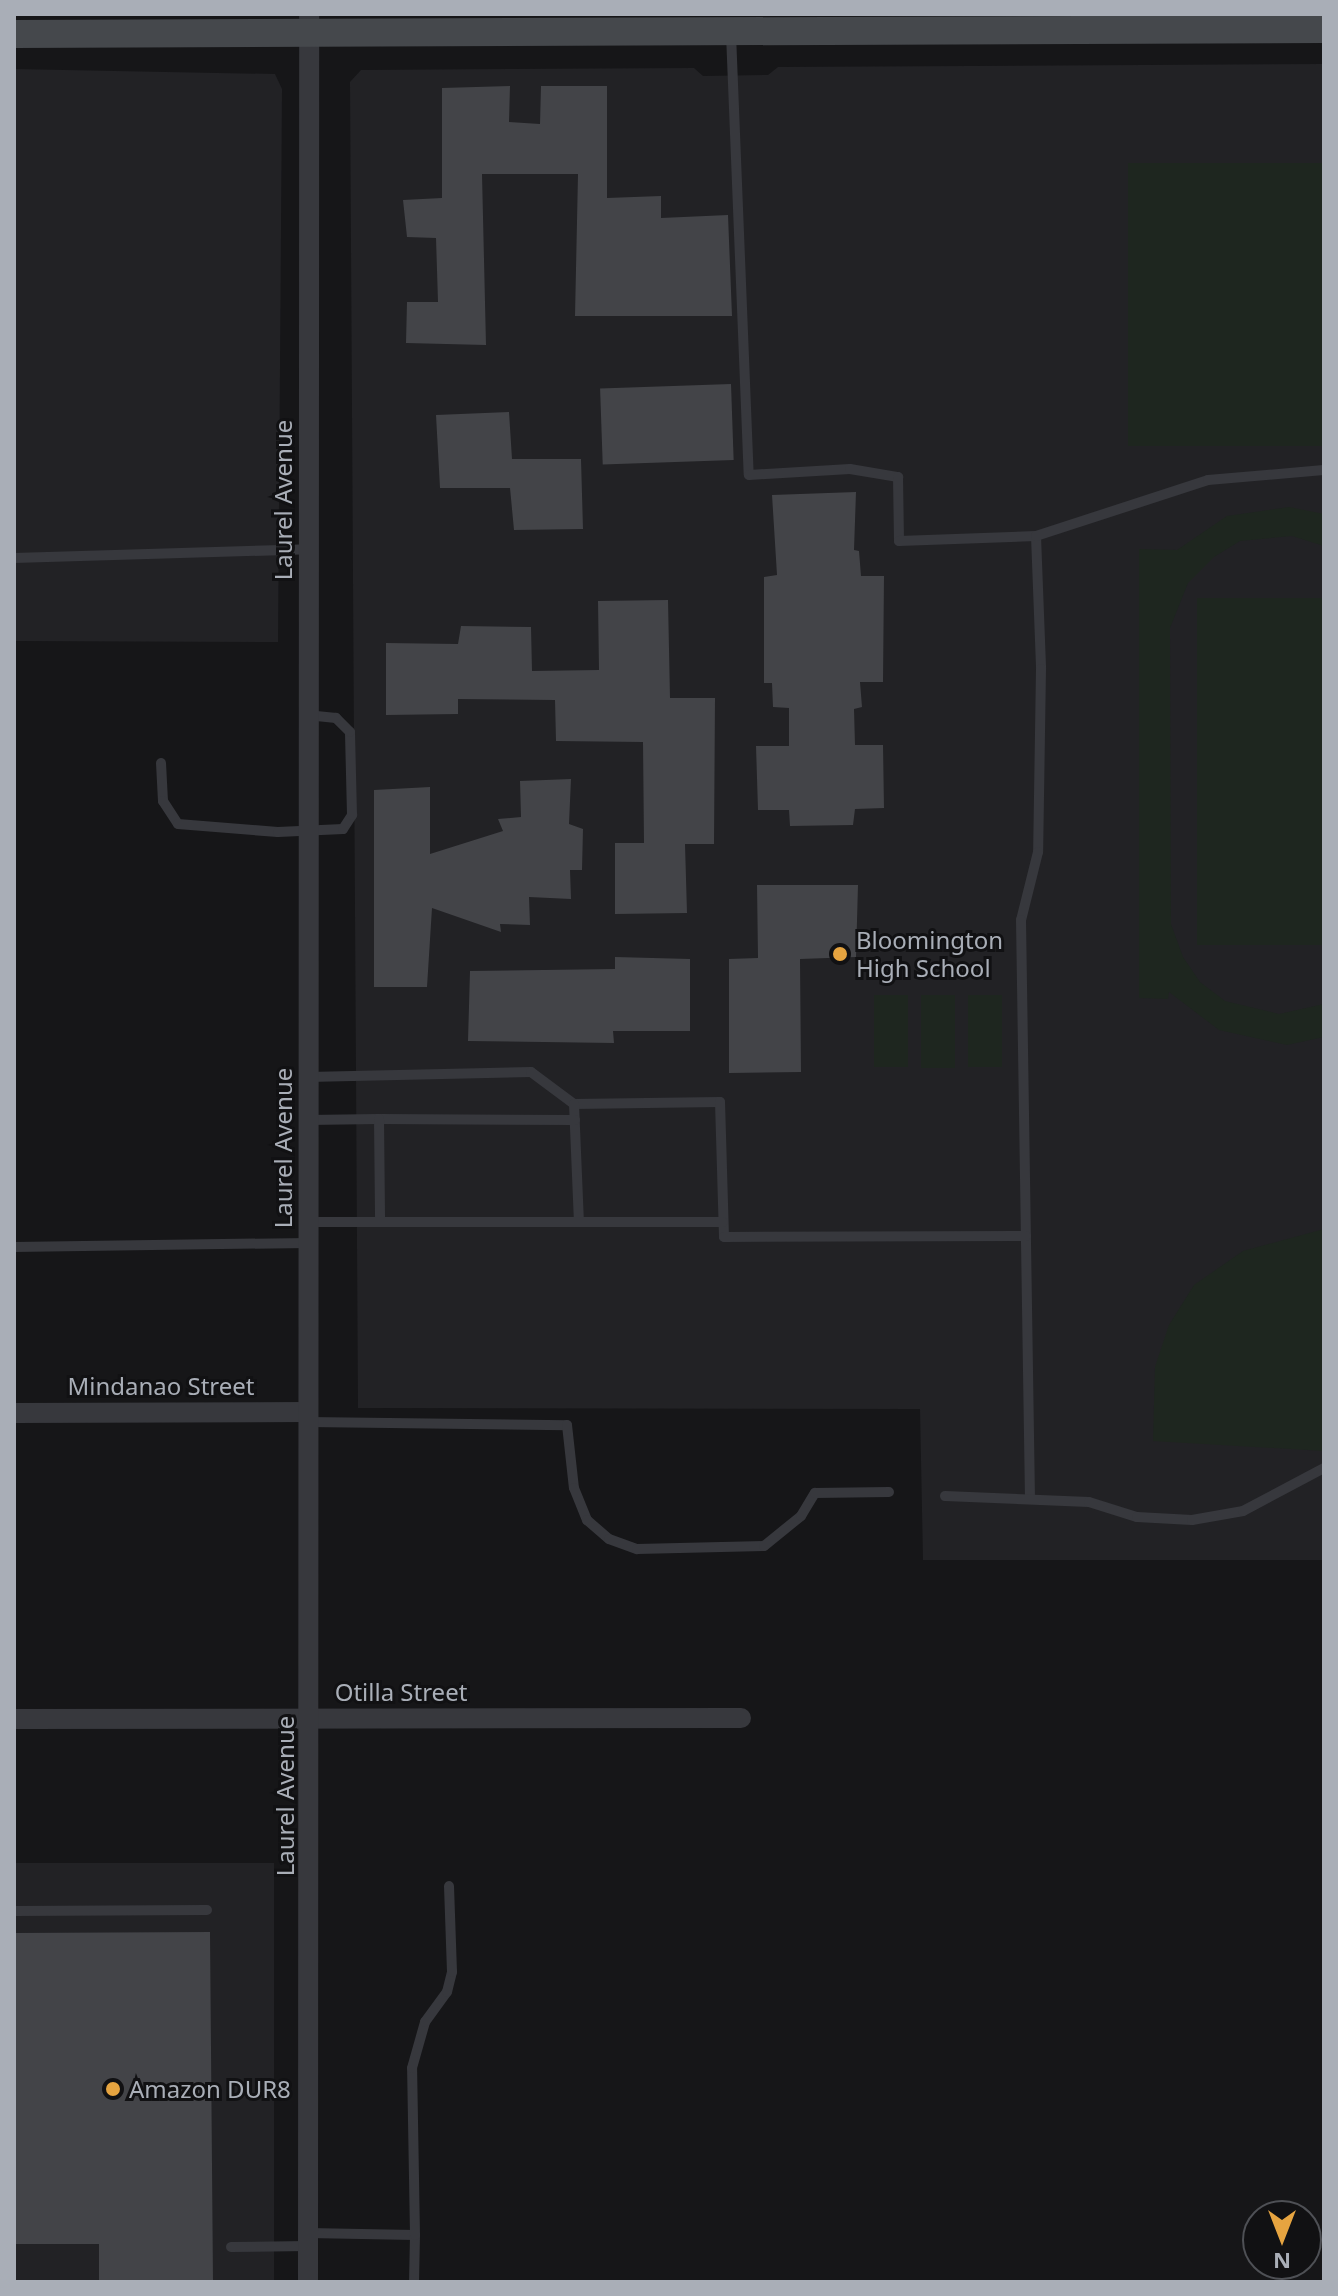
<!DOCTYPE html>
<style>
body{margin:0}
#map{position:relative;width:1338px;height:2296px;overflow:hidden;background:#161618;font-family:"Noto Sans",sans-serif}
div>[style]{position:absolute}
.built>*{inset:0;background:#222225;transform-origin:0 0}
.green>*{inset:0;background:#1e261f;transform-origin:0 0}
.building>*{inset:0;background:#434448;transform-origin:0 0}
.lane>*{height:10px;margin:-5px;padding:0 5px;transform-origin:5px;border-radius:5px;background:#37383d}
.street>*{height:20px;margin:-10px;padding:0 10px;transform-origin:10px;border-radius:10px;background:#37383d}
.secondary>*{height:28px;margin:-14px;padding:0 14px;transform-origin:14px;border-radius:14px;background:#45484c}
.dots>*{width:22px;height:22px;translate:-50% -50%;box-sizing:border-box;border:4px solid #111113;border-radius:50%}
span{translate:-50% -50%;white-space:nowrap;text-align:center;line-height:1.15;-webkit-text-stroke:6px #111113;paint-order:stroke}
.street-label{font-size:24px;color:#a9aeb7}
.poi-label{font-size:24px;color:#a9aeb7}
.left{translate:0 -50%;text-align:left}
.frame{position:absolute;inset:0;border:16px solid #a9aeb7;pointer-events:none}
.north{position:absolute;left:1242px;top:2200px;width:80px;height:80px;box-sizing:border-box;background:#111113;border:2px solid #4e5055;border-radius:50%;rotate:180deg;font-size:22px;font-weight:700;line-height:32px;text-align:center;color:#a9aeb7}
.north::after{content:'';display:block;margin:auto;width:28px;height:36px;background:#e6a440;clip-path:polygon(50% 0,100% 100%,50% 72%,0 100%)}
</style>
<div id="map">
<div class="built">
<i style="clip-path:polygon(1324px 64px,1324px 1560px,923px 1560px,920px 1409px,358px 1408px,350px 82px,361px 70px,694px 68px,703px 76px,768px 75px,778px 67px)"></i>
<i style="clip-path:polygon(14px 69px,275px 74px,282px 89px,278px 642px,14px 641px)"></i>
<i style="left:274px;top:1863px;width:419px;height:260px;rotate:90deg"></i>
</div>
<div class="green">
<i style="left:1324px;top:163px;width:283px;height:196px;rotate:90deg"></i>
<i style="clip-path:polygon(1289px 507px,1324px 514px,1324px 546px,1292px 536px,1240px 541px,1214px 557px,1188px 583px,1170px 628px,1171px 924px,1183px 957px,1200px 982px,1225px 1001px,1279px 1014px,1324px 1004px,1324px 1037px,1287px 1045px,1219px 1030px,1169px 992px,1168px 999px,1139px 998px,1139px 549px,1177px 550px,1227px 516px)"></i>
<i style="left:1324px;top:598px;width:347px;height:127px;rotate:90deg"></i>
<i style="left:874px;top:995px;width:34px;height:72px"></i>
<i style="left:921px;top:995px;width:34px;height:73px"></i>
<i style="left:968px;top:995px;width:34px;height:72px"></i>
<i style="clip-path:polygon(1324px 1229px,1324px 1451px,1153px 1441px,1155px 1367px,1169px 1325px,1194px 1285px,1243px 1251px)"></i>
</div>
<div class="building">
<i style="clip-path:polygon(510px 86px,509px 122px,540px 124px,541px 86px,607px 86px,607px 198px,661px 196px,661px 218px,728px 215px,732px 316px,575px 316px,578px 174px,482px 174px,486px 345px,406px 343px,407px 302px,438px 302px,436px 238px,407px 237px,403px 200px,442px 198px,442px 88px)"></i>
<i style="left:731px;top:384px;width:76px;height:131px;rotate:88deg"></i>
<i style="clip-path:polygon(509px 412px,512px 459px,581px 459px,583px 529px,514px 530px,510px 488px,440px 488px,436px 415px)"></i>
<i style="clip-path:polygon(856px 492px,854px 550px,859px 551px,861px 576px,884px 576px,883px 682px,860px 682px,862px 707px,854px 709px,855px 745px,883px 745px,884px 808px,855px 809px,853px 825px,790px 826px,789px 810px,758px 810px,756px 746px,789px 746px,789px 708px,773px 707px,772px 683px,764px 683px,764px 577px,777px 575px,772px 495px)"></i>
<i style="clip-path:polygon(668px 600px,670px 698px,715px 698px,714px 844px,685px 844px,687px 913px,615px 914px,615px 843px,644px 843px,643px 742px,556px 741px,555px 700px,458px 699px,458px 714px,386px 715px,386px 643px,458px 644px,461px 626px,531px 627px,532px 671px,599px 670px,598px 601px)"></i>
<i style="clip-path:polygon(571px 779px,569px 824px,583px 829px,582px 870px,570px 870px,571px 899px,529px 897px,530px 925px,500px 924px,501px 932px,432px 908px,427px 987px,374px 987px,374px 790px,430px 787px,430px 854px,503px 831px,498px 819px,521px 817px,520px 781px)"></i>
<i style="clip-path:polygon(757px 885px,858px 885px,856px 957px,800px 959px,801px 1072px,729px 1073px,729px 959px,758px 958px)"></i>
<i style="clip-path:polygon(615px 957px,690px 959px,690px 1031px,613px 1031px,614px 1043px,468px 1041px,470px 971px,615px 969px)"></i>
<i style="clip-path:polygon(210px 1932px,213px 2282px,99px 2282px,99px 2244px,14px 2244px,14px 1933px)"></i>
</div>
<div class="lane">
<i style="left:731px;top:34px;width:441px;rotate:87.7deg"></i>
<i style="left:749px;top:475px;width:101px;rotate:-3.4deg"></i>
<i style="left:850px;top:469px;width:49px;rotate:9.5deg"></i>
<i style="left:898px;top:477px;width:64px;rotate:89.1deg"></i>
<i style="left:899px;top:541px;width:137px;rotate:-2.1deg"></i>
<i style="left:1036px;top:536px;width:133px;rotate:87.8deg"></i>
<i style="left:1041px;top:669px;width:183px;rotate:90.9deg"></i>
<i style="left:1038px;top:852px;width:70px;rotate:104deg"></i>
<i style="left:1021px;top:920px;width:579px;rotate:89.11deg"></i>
<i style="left:1036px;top:536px;width:181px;rotate:-18deg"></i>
<i style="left:1208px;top:480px;width:116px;rotate:-4.9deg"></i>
<i style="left:14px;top:558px;width:295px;rotate:-1.7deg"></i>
<i style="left:161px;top:763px;width:38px;rotate:87deg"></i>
<i style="left:163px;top:801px;width:27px;rotate:57deg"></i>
<i style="left:178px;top:824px;width:100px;rotate:4.6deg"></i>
<i style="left:278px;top:832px;width:65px;rotate:-2.6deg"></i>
<i style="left:343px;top:829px;width:17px;rotate:-57deg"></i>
<i style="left:352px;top:815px;width:83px;rotate:-91.4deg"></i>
<i style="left:350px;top:732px;width:20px;rotate:-135deg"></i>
<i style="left:336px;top:718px;width:27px;rotate:-174deg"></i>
<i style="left:308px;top:1077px;width:223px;rotate:-1.3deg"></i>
<i style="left:531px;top:1072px;width:54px;rotate:36.7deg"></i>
<i style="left:574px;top:1104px;width:146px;rotate:-0.8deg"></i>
<i style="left:720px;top:1102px;width:135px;rotate:88.3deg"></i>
<i style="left:724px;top:1237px;width:302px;rotate:-0.2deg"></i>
<i style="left:574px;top:1104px;width:118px;rotate:87.6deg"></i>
<i style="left:379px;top:1119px;width:196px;rotate:0.3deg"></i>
<i style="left:308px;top:1120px;width:71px;rotate:-0.8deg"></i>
<i style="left:379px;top:1119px;width:103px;rotate:89.4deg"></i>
<i style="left:308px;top:1222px;width:415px"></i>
<i style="left:14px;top:1247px;width:294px;rotate:-0.8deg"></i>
<i style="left:308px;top:1422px;width:259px;rotate:0.7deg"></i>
<i style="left:567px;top:1425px;width:63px;rotate:83.7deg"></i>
<i style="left:574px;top:1488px;width:35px;rotate:68deg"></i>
<i style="left:587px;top:1520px;width:29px;rotate:41deg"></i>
<i style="left:609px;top:1539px;width:30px;rotate:20deg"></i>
<i style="left:637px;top:1549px;width:127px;rotate:-1.4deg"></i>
<i style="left:764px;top:1546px;width:48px;rotate:-39deg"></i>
<i style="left:801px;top:1516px;width:27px;rotate:-59deg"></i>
<i style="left:815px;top:1493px;width:74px;rotate:-0.8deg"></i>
<i style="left:945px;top:1496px;width:144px;rotate:2.4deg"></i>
<i style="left:1089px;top:1502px;width:50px;rotate:17.4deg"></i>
<i style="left:1137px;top:1517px;width:55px;rotate:3.1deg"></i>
<i style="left:1192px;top:1520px;width:52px;rotate:-10deg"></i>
<i style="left:1243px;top:1511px;width:92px;rotate:-28deg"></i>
<i style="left:14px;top:1911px;width:193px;rotate:-0.3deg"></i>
<i style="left:308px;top:2233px;width:107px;rotate:1.1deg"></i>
<i style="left:415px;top:2235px;width:47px;rotate:91.2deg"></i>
<i style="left:415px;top:2235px;width:167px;rotate:-91deg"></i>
<i style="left:412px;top:2068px;width:48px;rotate:-74.2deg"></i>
<i style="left:425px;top:2022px;width:37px;rotate:-54deg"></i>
<i style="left:447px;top:1992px;width:21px;rotate:-76deg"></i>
<i style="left:452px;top:1972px;width:86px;rotate:-92deg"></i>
<i style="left:231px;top:2247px;width:77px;rotate:-0.7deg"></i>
</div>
<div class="street">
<i style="left:14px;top:1413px;width:294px;rotate:-0.2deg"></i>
<i style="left:14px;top:1719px;width:727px;rotate:-0.08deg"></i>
<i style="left:308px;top:2282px;width:2268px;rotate:-89.97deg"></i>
</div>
<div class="secondary">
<i style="left:14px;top:34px;width:1310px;rotate:-0.22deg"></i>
</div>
<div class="dots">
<i style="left:840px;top:954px;background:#e6a440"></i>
<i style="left:113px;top:2089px;background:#e6a440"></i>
</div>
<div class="street-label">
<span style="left:283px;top:500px;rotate:-90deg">Laurel Avenue</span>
<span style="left:283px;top:1148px;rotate:-90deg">Laurel Avenue</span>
<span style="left:161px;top:1386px">Mindanao Street</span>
<span style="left:401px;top:1692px">Otilla Street</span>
<span style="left:285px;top:1796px;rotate:-90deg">Laurel Avenue</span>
</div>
<div class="poi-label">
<span class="left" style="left:856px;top:954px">Bloomington<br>High School</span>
<span class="left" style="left:129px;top:2089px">Amazon DUR8</span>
</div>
<div class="frame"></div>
<div class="north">N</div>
</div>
